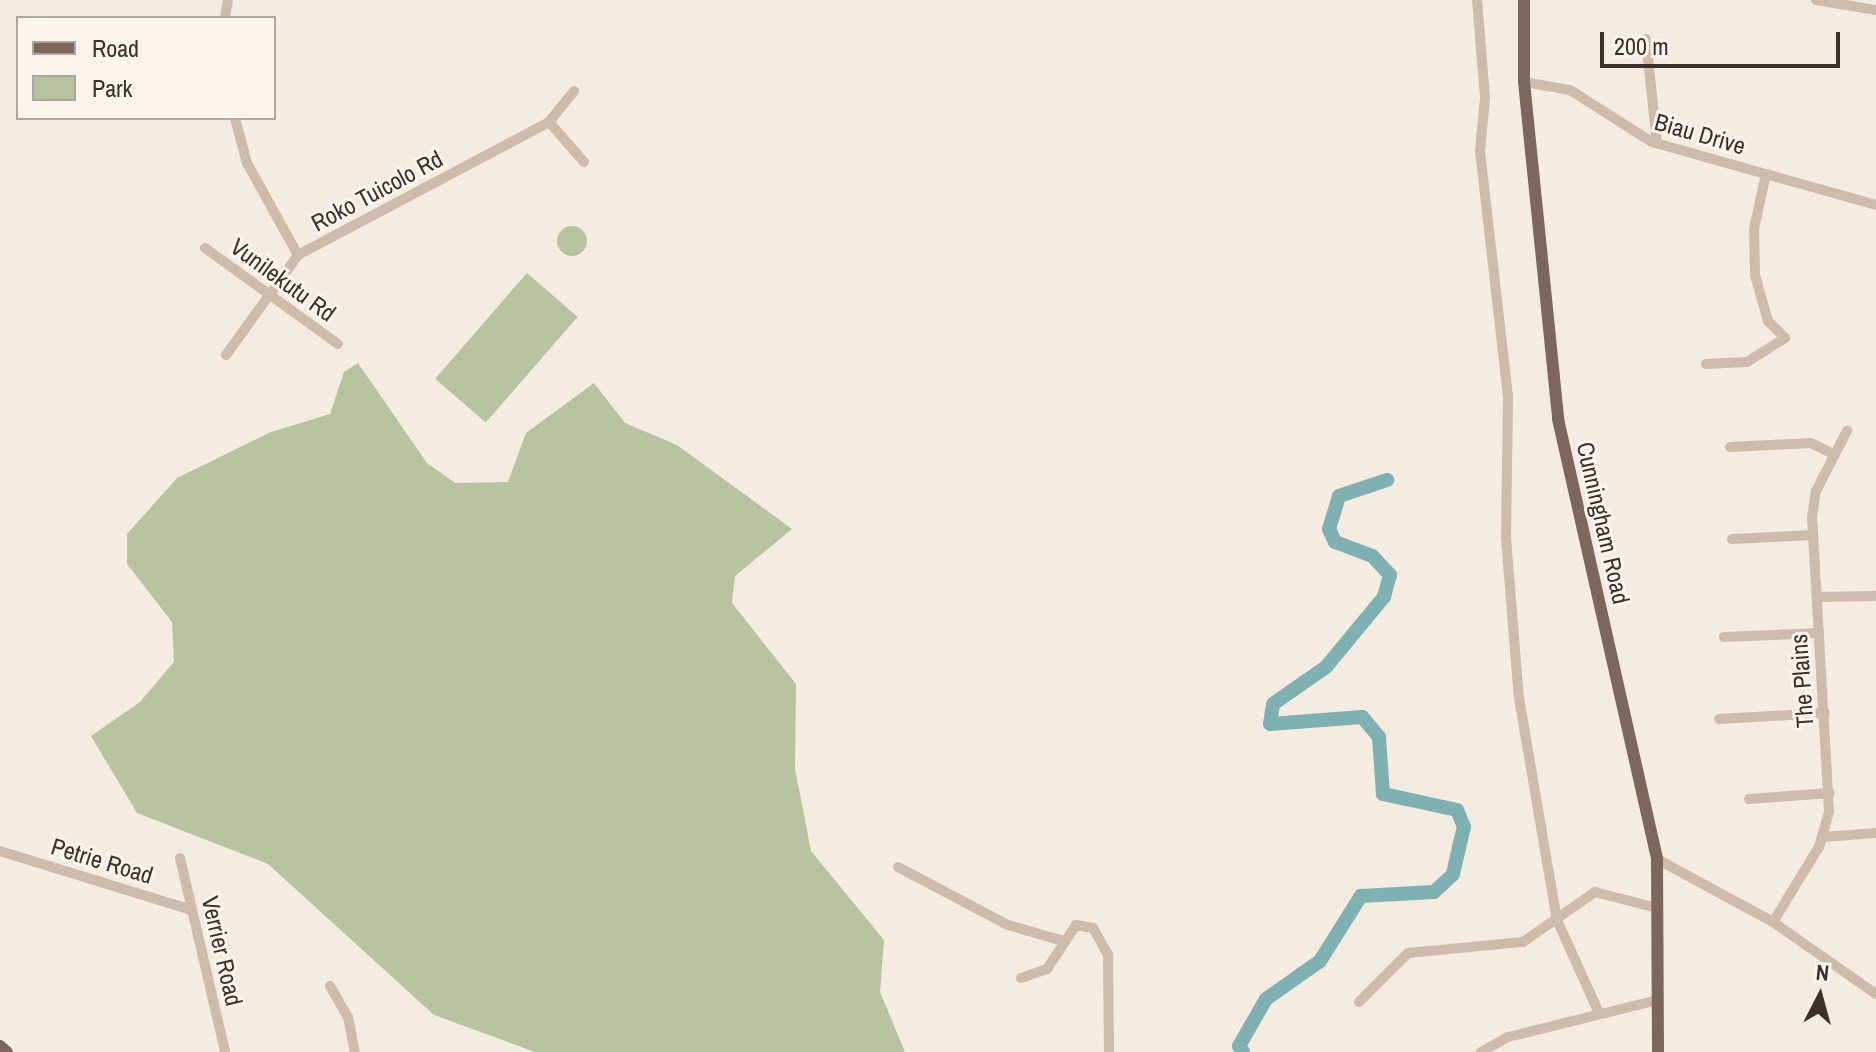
<!DOCTYPE html>
<style>
body{margin:0}
#map{position:relative;width:1876px;height:1052px;overflow:hidden;background:#f4ebe1;font-family:"Archivo Narrow",sans-serif}
div>[style]{position:absolute}
.green>*{inset:0;background:#b8c4a0;transform-origin:0 0}
.round{border-radius:50%}
.river>*{height:14px;margin:-7px;padding:0 7px;transform-origin:7px;border-radius:7px;background:#7fb0b2}
.minor>*{height:10px;margin:-5px;padding:0 5px;transform-origin:5px;border-radius:5px;background:#cdbbac}
.major>*{height:12px;margin:-6px;padding:0 6px;transform-origin:6px;border-radius:6px;background:#7d675c}
span{translate:-50% -50%;white-space:nowrap;text-align:center;line-height:1.15;-webkit-text-stroke:6px #fbf5ee;paint-order:stroke}
.street-label{font-size:24px;color:#3b302b}
.legend{position:absolute;left:16px;top:16px;width:260px;height:104px;box-sizing:border-box;background:#fbf5ee;border:2px solid #aea6a0;margin:0;padding:10px 14px;list-style:none;font-size:24px;color:#3b302b}
.legend li{display:flex;align-items:center;gap:16px;height:40px}
.legend b{width:40px;border:2px solid #aea6a0}
.north{position:absolute;left:1780px;top:956px;width:80px;height:80px;-webkit-text-stroke:6px #fbf5ee;paint-order:stroke;rotate:6deg;font-size:22px;font-weight:700;line-height:32px;text-align:center;color:#3b302b}
.north::after{content:'';display:block;margin:auto;width:28px;height:36px;background:#3b302b;clip-path:polygon(50% 0,100% 100%,50% 72%,0 100%)}
.scale{position:absolute;left:1600px;top:32px;width:240px;height:36px;box-sizing:border-box;border:4px solid #3b302b;border-top:0;padding-left:10px;font-size:24px;line-height:28px;white-space:nowrap;color:#3b302b;-webkit-text-stroke:6px #fbf5ee;paint-order:stroke}
</style>
<div id="map">
<div class="green">
<i class="round" style="left:557px;top:226px;width:30px;height:30px"></i>
<i style="left:527px;top:273px;width:67px;height:140px;rotate:41deg"></i>
<i style="clip-path:polygon(358px 363px,427px 463px,455px 483px,508px 482px,526px 433px,594px 383px,625px 423px,677px 445px,792px 529px,735px 576px,732px 603px,796px 684px,795px 769px,811px 851px,884px 940px,880px 992px,905px 1052px,535px 1052px,434px 1015px,268px 864px,137px 813px,91px 736px,140px 702px,174px 662px,172px 622px,127px 564px,127px 534px,177px 478px,271px 432px,330px 414px,344px 372px)"></i>
</div>
<div class="river">
<i style="left:1243px;top:1052px;width:7px;rotate:-124deg"></i>
<i style="left:1239px;top:1046px;width:54px;rotate:-60.1deg"></i>
<i style="left:1266px;top:999px;width:66px;rotate:-35.1deg"></i>
<i style="left:1320px;top:961px;width:77px;rotate:-57.8deg"></i>
<i style="left:1361px;top:896px;width:73px;rotate:-3.1deg"></i>
<i style="left:1434px;top:892px;width:26px;rotate:-43deg"></i>
<i style="left:1453px;top:874px;width:28px;rotate:-77deg"></i>
<i style="left:1459px;top:847px;width:21px;rotate:-76deg"></i>
<i style="left:1464px;top:827px;width:18px;rotate:-112deg"></i>
<i style="left:1457px;top:810px;width:76px;rotate:-167.8deg"></i>
<i style="left:1383px;top:794px;width:57px;rotate:-94deg"></i>
<i style="left:1379px;top:737px;width:26px;rotate:-130deg"></i>
<i style="left:1362px;top:717px;width:92px;rotate:175.6deg"></i>
<i style="left:1270px;top:724px;width:20px;rotate:-81deg"></i>
<i style="left:1273px;top:704px;width:65px;rotate:-34.9deg"></i>
<i style="left:1326px;top:667px;width:91px;rotate:-50.4deg"></i>
<i style="left:1384px;top:597px;width:23px;rotate:-75deg"></i>
<i style="left:1390px;top:575px;width:26px;rotate:-133deg"></i>
<i style="left:1372px;top:556px;width:40px;rotate:-159deg"></i>
<i style="left:1335px;top:542px;width:14px;rotate:-115deg"></i>
<i style="left:1329px;top:529px;width:34px;rotate:-73deg"></i>
<i style="left:1339px;top:496px;width:51px;rotate:-18.4deg"></i>
</div>
<div class="minor">
<i style="left:1477px;top:0;width:98px;rotate:85.3deg"></i>
<i style="left:1485px;top:98px;width:53px;rotate:95.4deg"></i>
<i style="left:1480px;top:151px;width:246px;rotate:83.5deg"></i>
<i style="left:1508px;top:395px;width:143px;rotate:90.8deg"></i>
<i style="left:1506px;top:538px;width:161px;rotate:85.4deg"></i>
<i style="left:1519px;top:698px;width:225px;rotate:80.3deg"></i>
<i style="left:1557px;top:920px;width:100px;rotate:65.7deg"></i>
<i style="left:1816px;top:0;width:61px;rotate:9.5deg"></i>
<i style="left:225px;top:18px;width:18px;rotate:-81deg"></i>
<i style="left:1646px;top:39px;width:105px;rotate:84deg"></i>
<i style="left:1524px;top:82px;width:47px;rotate:9.9deg"></i>
<i style="left:1570px;top:90px;width:97px;rotate:32.4deg"></i>
<i style="left:1652px;top:142px;width:233px;rotate:15.7deg"></i>
<i style="left:235px;top:118px;width:47px;rotate:75.1deg"></i>
<i style="left:247px;top:163px;width:105px;rotate:61deg"></i>
<i style="left:549px;top:122px;width:53px;rotate:48.8deg"></i>
<i style="left:205px;top:248px;width:164px;rotate:35.8deg"></i>
<i style="left:226px;top:355px;width:123px;rotate:-54.2deg"></i>
<i style="left:298px;top:255px;width:284px;rotate:-27.9deg"></i>
<i style="left:549px;top:122px;width:40px;rotate:-51deg"></i>
<i style="left:1706px;top:364px;width:41px;rotate:-2.8deg"></i>
<i style="left:1747px;top:362px;width:45px;rotate:-32.3deg"></i>
<i style="left:1785px;top:338px;width:24px;rotate:-135deg"></i>
<i style="left:1768px;top:321px;width:48px;rotate:-105.8deg"></i>
<i style="left:1755px;top:275px;width:46px;rotate:-91.2deg"></i>
<i style="left:1754px;top:229px;width:56px;rotate:-77.7deg"></i>
<i style="left:1730px;top:447px;width:81px;rotate:-2.8deg"></i>
<i style="left:1811px;top:443px;width:25px;rotate:26deg"></i>
<i style="left:1732px;top:539px;width:81px;rotate:-2.8deg"></i>
<i style="left:1817px;top:597px;width:59px;rotate:-1deg"></i>
<i style="left:1724px;top:637px;width:95px;rotate:-2.4deg"></i>
<i style="left:1719px;top:719px;width:106px;rotate:-3.2deg"></i>
<i style="left:1749px;top:799px;width:81px;rotate:-4.2deg"></i>
<i style="left:1823px;top:837px;width:53px;rotate:-4.3deg"></i>
<i style="left:0;top:851px;width:201px;rotate:17.1deg"></i>
<i style="left:180px;top:858px;width:199px;rotate:76.9deg"></i>
<i style="left:1657px;top:859px;width:132px;rotate:28.5deg"></i>
<i style="left:1773px;top:922px;width:126px;rotate:35deg"></i>
<i style="left:898px;top:867px;width:124px;rotate:27.8deg"></i>
<i style="left:1008px;top:925px;width:57px;rotate:16.2deg"></i>
<i style="left:1773px;top:922px;width:88px;rotate:-58.5deg"></i>
<i style="left:1819px;top:847px;width:37px;rotate:-74deg"></i>
<i style="left:1829px;top:811px;width:293px;rotate:-93.3deg"></i>
<i style="left:1812px;top:518px;width:27px;rotate:-82deg"></i>
<i style="left:1816px;top:491px;width:68px;rotate:-62.7deg"></i>
<i style="left:1021px;top:978px;width:28px;rotate:-19deg"></i>
<i style="left:1047px;top:969px;width:53px;rotate:-56.6deg"></i>
<i style="left:1076px;top:925px;width:17px;rotate:10deg"></i>
<i style="left:1093px;top:928px;width:31px;rotate:61deg"></i>
<i style="left:1108px;top:955px;width:97px;rotate:89.4deg"></i>
<i style="left:330px;top:986px;width:36px;rotate:60deg"></i>
<i style="left:348px;top:1017px;width:36px;rotate:79deg"></i>
<i style="left:1359px;top:1002px;width:69px;rotate:-45deg"></i>
<i style="left:1408px;top:953px;width:116px;rotate:-5.5deg"></i>
<i style="left:1523px;top:942px;width:88px;rotate:-34.8deg"></i>
<i style="left:1595px;top:892px;width:64px;rotate:14.5deg"></i>
<i style="left:1481px;top:1052px;width:31px;rotate:-29deg"></i>
<i style="left:1508px;top:1037px;width:154px;rotate:-13.9deg"></i>
</div>
<div class="major">
<i style="left:1524px;top:0;width:82px;rotate:90deg"></i>
<i style="left:1524px;top:82px;width:339px;rotate:84.2deg"></i>
<i style="left:1558px;top:419px;width:451px;rotate:77.3deg"></i>
<i style="left:1657px;top:859px;width:193px;rotate:89.7deg"></i>
<i style="left:0;top:1046px;width:9px;rotate:41deg"></i>
</div>
<div class="street-label">
<span style="left:1700px;top:134px;rotate:16deg">Biau Drive</span>
<span style="left:377px;top:191px;rotate:-28deg">Roko Tuicolo Rd</span>
<span style="left:283px;top:280px;rotate:36deg">Vunilekutu Rd</span>
<span style="left:1603px;top:523px;rotate:77deg">Cunningham Road</span>
<span style="left:1802px;top:681px;rotate:-94deg">The Plains</span>
<span style="left:102px;top:861px;rotate:17deg">Petrie Road</span>
<span style="left:222px;top:951px;rotate:77deg">Verrier Road</span>
</div>
<ul class="legend">
<li><b style="height:10px;background:#7d675c"></b>Road</li>
<li><b style="height:22px;background:#b8c4a0"></b>Park</li>
</ul>
<div class="north">N</div>
<div class="scale">200 m</div>
</div>
